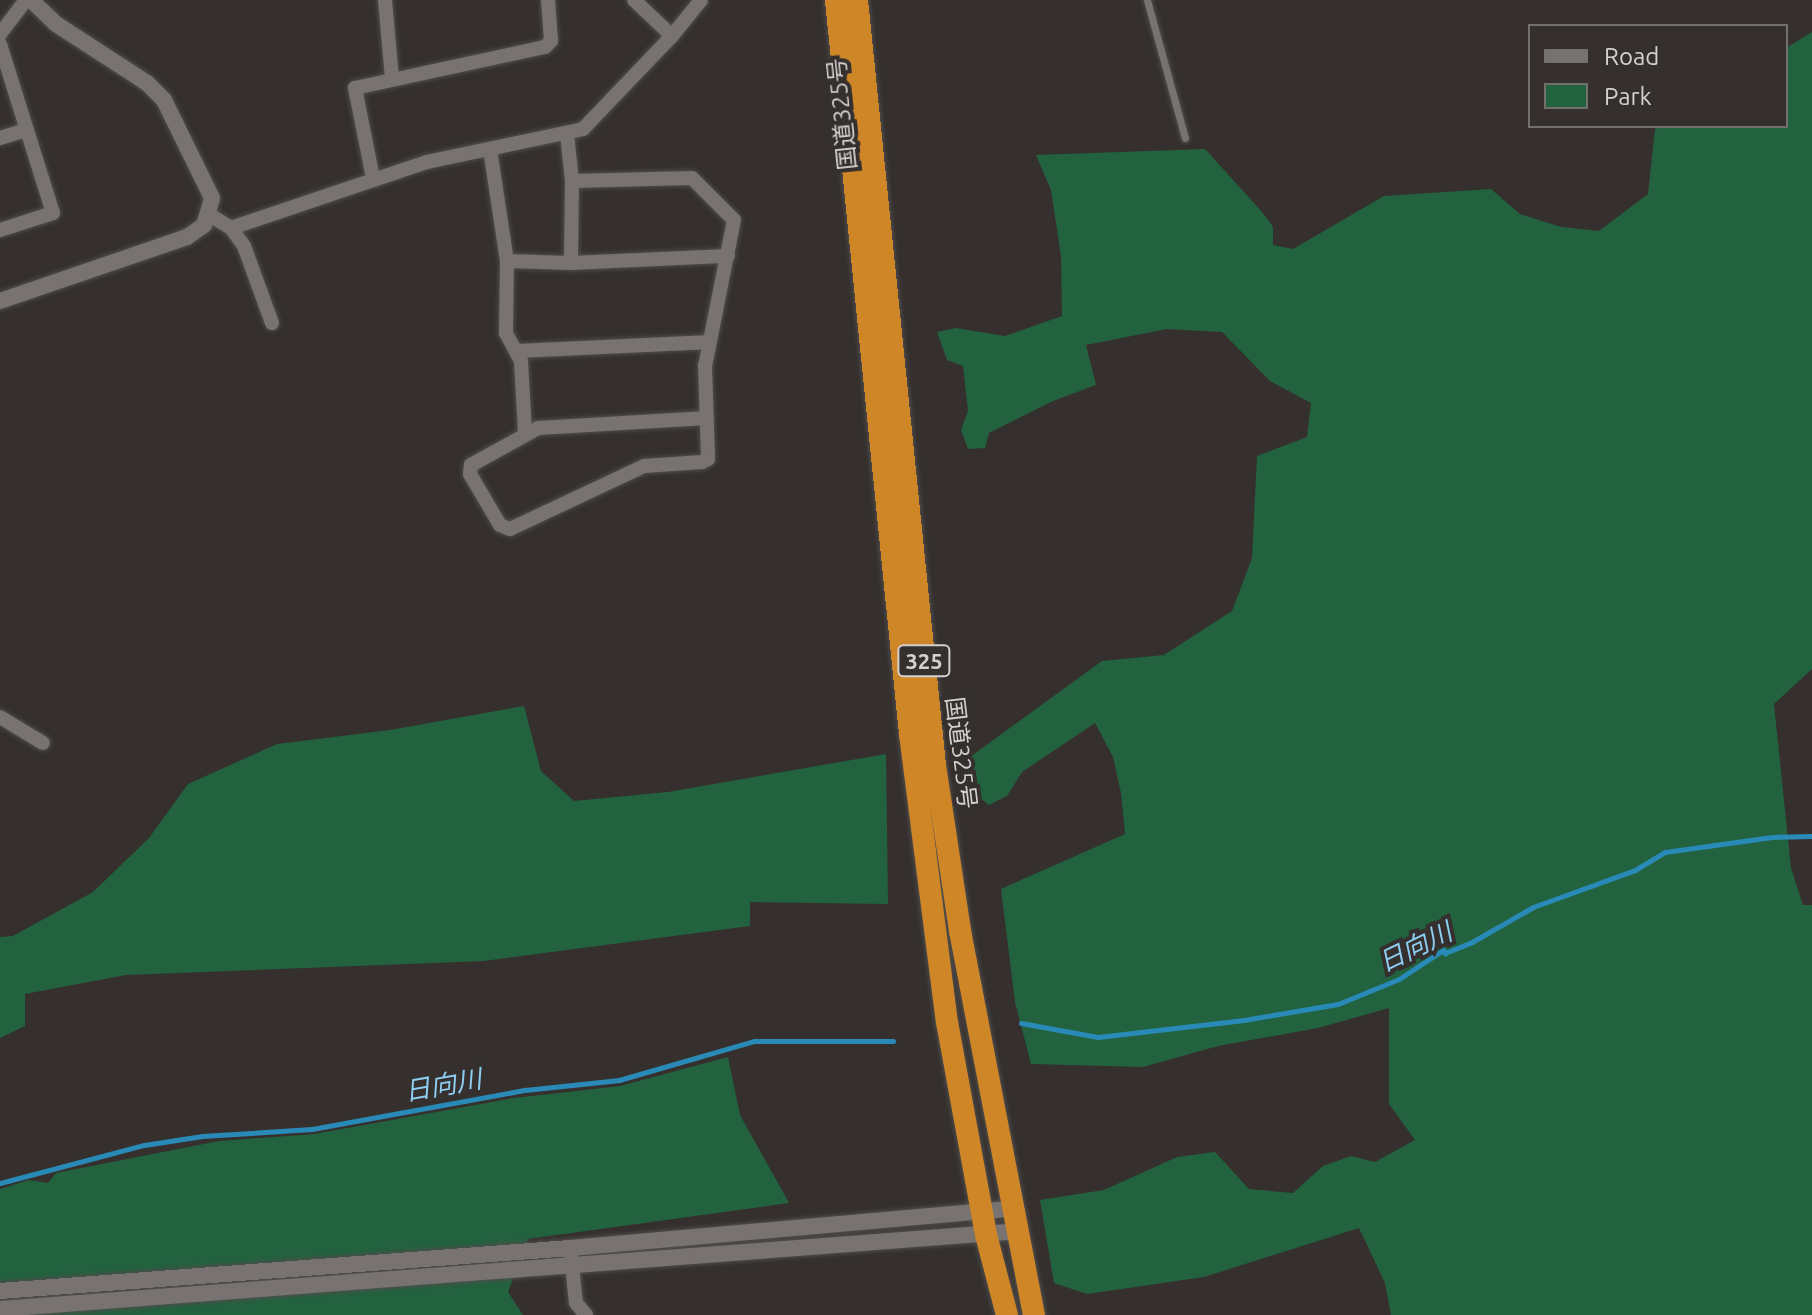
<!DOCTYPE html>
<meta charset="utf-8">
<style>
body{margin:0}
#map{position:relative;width:1812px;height:1315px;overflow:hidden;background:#35302e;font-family:Ubuntu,"Noto Sans JP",sans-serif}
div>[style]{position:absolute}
.green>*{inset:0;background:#22623f}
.stream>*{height:5px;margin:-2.5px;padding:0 2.5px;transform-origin:2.5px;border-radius:2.5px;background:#2a8ab7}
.roads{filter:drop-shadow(0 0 2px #4f4c4b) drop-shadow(0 0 2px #4f4c4b)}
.service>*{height:7px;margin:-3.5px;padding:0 3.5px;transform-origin:3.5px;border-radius:3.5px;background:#787270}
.minor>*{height:14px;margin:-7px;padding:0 7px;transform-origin:7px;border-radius:7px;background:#787270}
.tertiary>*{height:16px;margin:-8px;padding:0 8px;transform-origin:8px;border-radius:8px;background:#787270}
.trunk>*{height:22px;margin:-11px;padding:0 11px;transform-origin:11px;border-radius:11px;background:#cf8626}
span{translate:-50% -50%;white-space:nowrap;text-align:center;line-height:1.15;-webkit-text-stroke:8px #35302e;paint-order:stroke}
.shield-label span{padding:2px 6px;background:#35302e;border:2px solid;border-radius:6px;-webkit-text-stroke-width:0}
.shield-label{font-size:22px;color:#d3d0cf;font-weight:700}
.street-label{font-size:24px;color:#d3d0cf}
.water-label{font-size:26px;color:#8dcef3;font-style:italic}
.legend{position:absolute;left:1528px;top:24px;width:260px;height:104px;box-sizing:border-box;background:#35302e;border:2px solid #74706e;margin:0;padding:10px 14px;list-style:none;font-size:24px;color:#d3d0cf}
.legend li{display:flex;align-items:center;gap:16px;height:40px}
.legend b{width:40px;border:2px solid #74706e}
</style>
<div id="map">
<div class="green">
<i style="clip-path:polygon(1812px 32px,1812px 669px,1774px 704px,1791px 868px,1803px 905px,1812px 905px,1812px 1315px,1391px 1315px,1385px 1283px,1359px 1228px,1204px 1277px,1087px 1294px,1054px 1283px,1040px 1200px,1104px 1190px,1177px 1157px,1215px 1152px,1249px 1189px,1293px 1193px,1323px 1166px,1351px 1156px,1375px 1162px,1415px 1140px,1389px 1104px,1389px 1008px,1318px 1028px,1218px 1046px,1143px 1067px,1031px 1064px,1015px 1002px,1001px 889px,1125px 834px,1121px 793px,1113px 757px,1095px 723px,1022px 772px,1007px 796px,989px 805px,975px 794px,970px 757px,1102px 661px,1164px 655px,1232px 611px,1252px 558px,1257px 456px,1307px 437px,1311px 403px,1270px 381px,1222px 332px,1167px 329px,1086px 345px,1096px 385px,1053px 401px,989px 433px,985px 448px,968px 449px,961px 430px,968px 411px,963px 366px,947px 360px,937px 332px,956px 328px,1005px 336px,1062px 316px,1061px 256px,1051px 190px,1036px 155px,1205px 149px,1263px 213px,1273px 227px,1273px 245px,1293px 249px,1384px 196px,1491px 189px,1520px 214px,1561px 227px,1599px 231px,1648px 194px,1655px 129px,1661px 126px,1786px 126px,1786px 48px)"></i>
<i style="clip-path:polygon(524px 706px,541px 771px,574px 801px,668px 792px,886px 754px,888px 904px,750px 902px,750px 926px,484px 961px,126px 975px,25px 994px,25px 1026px,0 1038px,0 937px,13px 936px,93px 892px,149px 838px,188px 784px,277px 744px,390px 730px)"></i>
<i style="clip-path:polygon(728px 1057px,740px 1115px,789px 1203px,528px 1239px,508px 1292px,523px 1315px,0 1315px,0 1189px,29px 1180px,48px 1183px,56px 1173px,219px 1141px,314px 1134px,514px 1098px,620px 1086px)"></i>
</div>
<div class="stream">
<i style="left:1021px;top:1023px;width:78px;rotate:10.3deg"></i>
<i style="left:1098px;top:1037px;width:147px;rotate:-6.6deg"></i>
<i style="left:1244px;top:1020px;width:95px;rotate:-9.7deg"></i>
<i style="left:1338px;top:1004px;width:66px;rotate:-22.3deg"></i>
<i style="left:1399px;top:979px;width:53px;rotate:-33.4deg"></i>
<i style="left:1443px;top:950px;width:4px;rotate:56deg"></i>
<i style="left:1445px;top:953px;width:29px;rotate:-22deg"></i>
<i style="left:1472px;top:942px;width:70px;rotate:-29.8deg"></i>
<i style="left:1533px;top:907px;width:109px;rotate:-19.9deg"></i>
<i style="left:1635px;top:870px;width:35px;rotate:-31deg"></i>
<i style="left:1665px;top:852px;width:108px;rotate:-8deg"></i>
<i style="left:1772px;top:837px;width:40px;rotate:-1.4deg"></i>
<i style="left:0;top:1183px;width:149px;rotate:-14.8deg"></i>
<i style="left:144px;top:1145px;width:59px;rotate:-8.8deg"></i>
<i style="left:202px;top:1136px;width:110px;rotate:-3.6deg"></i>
<i style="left:312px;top:1129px;width:217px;rotate:-10.4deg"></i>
<i style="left:525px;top:1090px;width:95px;rotate:-6.1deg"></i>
<i style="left:619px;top:1080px;width:141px;rotate:-16.1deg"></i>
<i style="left:754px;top:1041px;width:139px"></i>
</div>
<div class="roads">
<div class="service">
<i style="left:1147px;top:0;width:143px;rotate:74.6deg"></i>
</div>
<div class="minor">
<i style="left:385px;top:0;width:78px;rotate:84.9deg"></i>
<i style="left:0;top:34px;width:43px;rotate:-52.6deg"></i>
<i style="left:672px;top:36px;width:46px;rotate:-51.1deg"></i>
<i style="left:0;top:44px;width:177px;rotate:72.6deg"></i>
<i style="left:53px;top:213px;width:56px;rotate:162.2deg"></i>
<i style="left:567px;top:134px;width:47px;rotate:83.9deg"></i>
<i style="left:572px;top:181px;width:120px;rotate:-1.4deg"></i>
<i style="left:692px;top:178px;width:59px;rotate:45deg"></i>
<i style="left:734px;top:220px;width:149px;rotate:101.2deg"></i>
<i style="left:705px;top:366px;width:90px;rotate:88.1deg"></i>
<i style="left:708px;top:456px;width:3px;rotate:90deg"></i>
<i style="left:708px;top:459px;width:7px;rotate:153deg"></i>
<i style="left:702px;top:462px;width:58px;rotate:176.1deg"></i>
<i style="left:644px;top:466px;width:148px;rotate:154.8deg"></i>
<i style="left:510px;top:529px;width:11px;rotate:-158deg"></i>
<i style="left:500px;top:525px;width:59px;rotate:-120.5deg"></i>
<i style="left:470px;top:474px;width:9px;rotate:-84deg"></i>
<i style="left:471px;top:465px;width:77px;rotate:-28.9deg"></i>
<i style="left:538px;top:428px;width:169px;rotate:-3.4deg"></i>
<i style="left:0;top:138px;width:28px;rotate:-17deg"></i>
<i style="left:490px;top:149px;width:113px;rotate:81.4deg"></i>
<i style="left:507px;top:261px;width:72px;rotate:90.8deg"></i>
<i style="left:506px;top:333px;width:32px;rotate:62deg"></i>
<i style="left:521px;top:361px;width:72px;rotate:86.8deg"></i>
<i style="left:373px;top:178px;width:92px;rotate:-101.3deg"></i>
<i style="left:355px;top:88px;width:194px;rotate:-12.2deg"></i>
<i style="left:545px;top:47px;width:8px;rotate:-45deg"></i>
<i style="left:551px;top:41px;width:41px;rotate:-94.2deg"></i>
<i style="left:210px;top:215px;width:25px;rotate:32deg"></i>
<i style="left:231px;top:228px;width:22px;rotate:54deg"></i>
<i style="left:244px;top:246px;width:82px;rotate:70deg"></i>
<i style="left:231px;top:228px;width:207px;rotate:-18.6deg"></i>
<i style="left:427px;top:162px;width:159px;rotate:-11.9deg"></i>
<i style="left:583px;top:129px;width:129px;rotate:-46.3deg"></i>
<i style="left:672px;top:36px;width:52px;rotate:-136.5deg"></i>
<i style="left:507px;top:261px;width:64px;rotate:1.8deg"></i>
<i style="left:571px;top:263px;width:157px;rotate:-2.6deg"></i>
<i style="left:571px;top:263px;width:82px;rotate:-89.3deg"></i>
<i style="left:519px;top:351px;width:190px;rotate:-2.7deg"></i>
<i style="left:0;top:717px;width:50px;rotate:31.2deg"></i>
<i style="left:571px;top:1255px;width:48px;rotate:84.1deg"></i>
<i style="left:576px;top:1303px;width:16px;rotate:50deg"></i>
</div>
<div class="tertiary">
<i style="left:0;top:301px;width:198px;rotate:-18.9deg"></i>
<i style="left:187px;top:237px;width:21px;rotate:-35deg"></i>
<i style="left:204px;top:225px;width:28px;rotate:-73deg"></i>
<i style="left:212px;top:198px;width:109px;rotate:-116.1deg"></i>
<i style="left:164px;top:100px;width:24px;rotate:-135deg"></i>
<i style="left:147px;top:83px;width:108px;rotate:-147deg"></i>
<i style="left:56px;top:24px;width:35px;rotate:-136deg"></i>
<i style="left:0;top:1291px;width:572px;rotate:-4.31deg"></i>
<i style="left:570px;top:1248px;width:446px;rotate:-5.1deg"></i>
<i style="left:0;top:1309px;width:1022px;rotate:-4.38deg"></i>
</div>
<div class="trunk">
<i style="left:836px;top:0;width:738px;rotate:84.24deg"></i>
<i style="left:910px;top:734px;width:290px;rotate:82.7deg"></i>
<i style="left:947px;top:1022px;width:217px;rotate:79.6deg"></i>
<i style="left:986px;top:1235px;width:83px;rotate:75.3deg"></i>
<i style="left:857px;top:0;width:769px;rotate:84.18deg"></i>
<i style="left:935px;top:765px;width:168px;rotate:81.4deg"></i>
<i style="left:960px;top:931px;width:391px;rotate:79.1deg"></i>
</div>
</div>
<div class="shield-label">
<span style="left:924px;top:661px">325</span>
</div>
<div class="street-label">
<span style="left:842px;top:114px;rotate:-96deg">国道325号</span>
<span style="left:961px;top:753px;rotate:83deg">国道325号</span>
</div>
<div class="water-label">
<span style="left:1415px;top:947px;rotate:-26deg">日向川</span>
<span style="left:443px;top:1085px;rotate:-10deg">日向川</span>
</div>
<ul class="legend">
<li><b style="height:10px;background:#787270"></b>Road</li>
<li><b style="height:22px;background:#22623f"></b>Park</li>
</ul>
</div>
